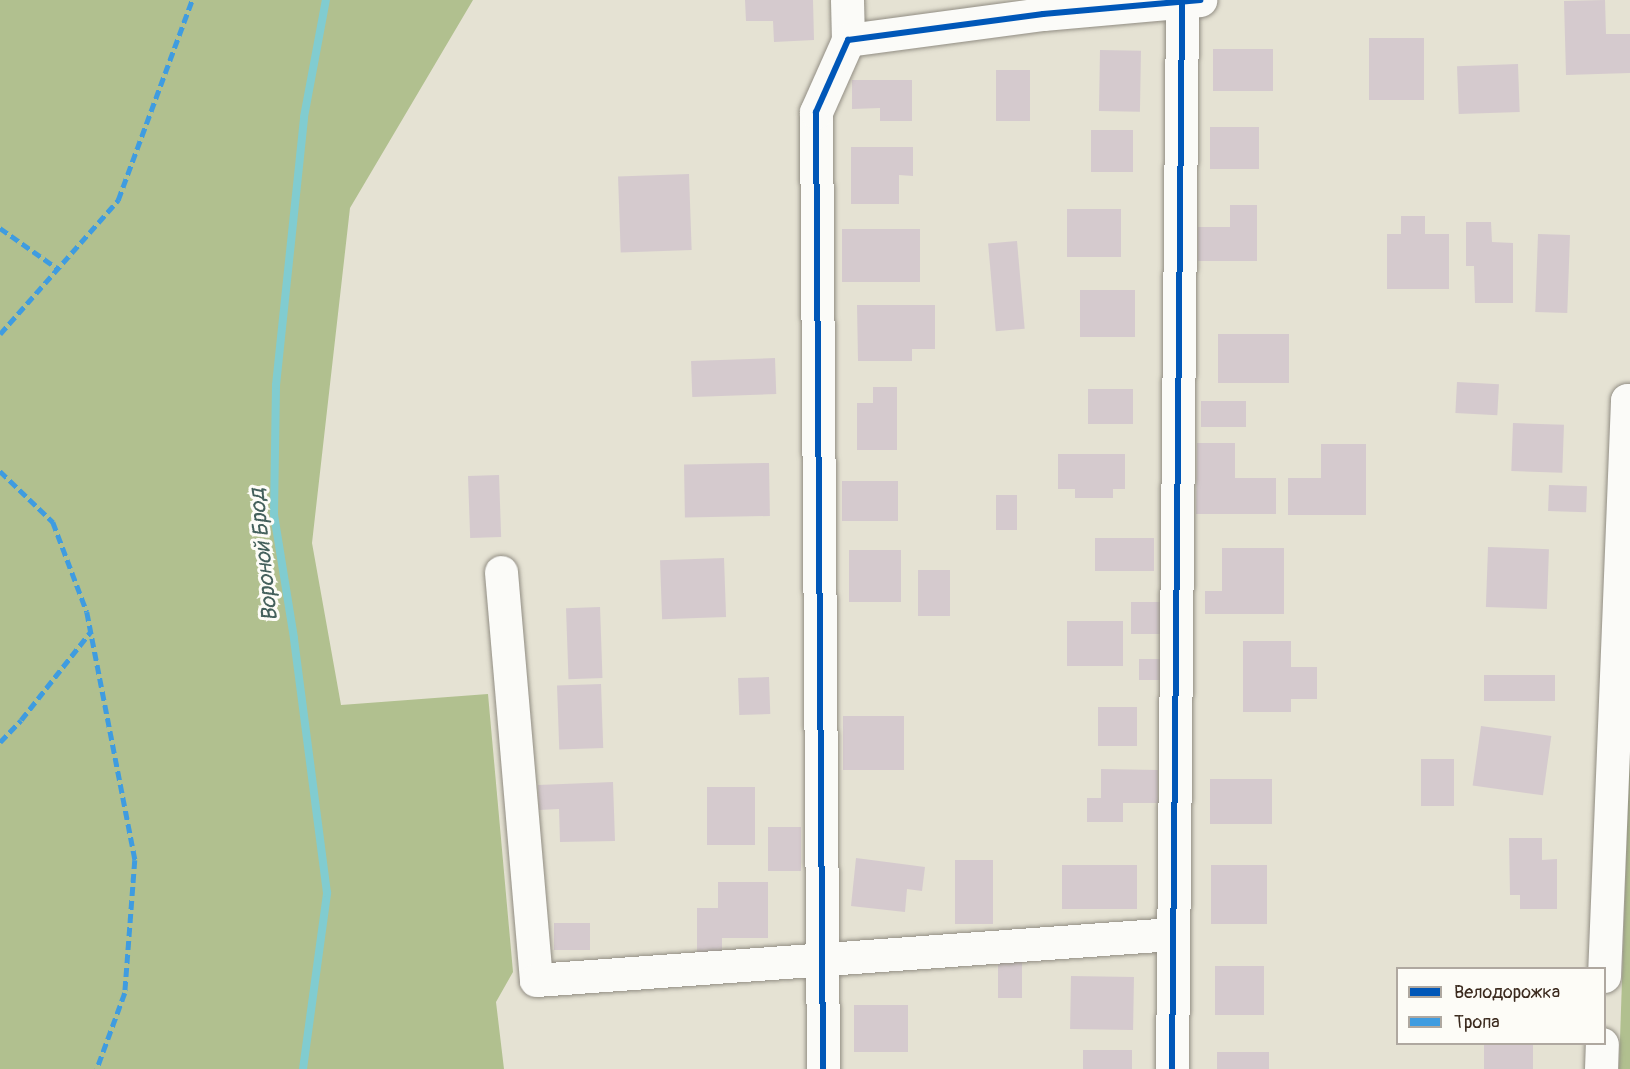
<!DOCTYPE html>
<meta charset="utf-8">
<style>
body{margin:0}
#map{position:relative;width:1630px;height:1069px;overflow:hidden;background:#e5e2d3;font-family:Pangolin,sans-serif}
div>[style]{position:absolute}
.forest>*{inset:0;background:#b1c08f}
.stream>*{height:8px;margin:-4px;padding:0 4px;transform-origin:4px;border-radius:4px;background:#81ccd0}
.building>*{inset:0;background:#d5cace;transform-origin:0 0}
.roads{filter:drop-shadow(0 0 2px #918d83) drop-shadow(0 0 2px #918d83)}
.minor>*{height:33px;margin:-16.5px;padding:0 16.5px;transform-origin:16.5px;border-radius:16.5px;background:#fbfbf8}
.quiet>*{height:4.5px;margin-top:-2.25px;transform-origin:0;background:repeating-linear-gradient(90deg,#3f9ce0 0 9px,transparent 0 13.5px)}
.cycleway>*{height:6px;margin:-3px;padding:0 3px;transform-origin:3px;border-radius:3px;background:#0057b8}
span{translate:-50% -50%;white-space:nowrap;text-align:center;line-height:1.15;-webkit-text-stroke:6px #fdfcf7;paint-order:stroke}
.water-label{font-size:22px;color:#44605c;font-style:italic}
.legend{position:absolute;left:1396px;top:967px;width:210px;height:78px;box-sizing:border-box;background:#fdfcf7;border:2px solid #afa8a0;margin:0;padding:8px 10px;list-style:none;font-size:18px;color:#3b2a1e}
.legend li{display:flex;align-items:center;gap:12px;height:30px}
.legend b{width:30px;border:2px solid #afa8a0}
</style>
<div id="map">
<div class="forest">
<i style="clip-path:polygon(0 0,473px 0,350px 208px,312px 543px,341px 705px,488px 694px,513px 972px,496px 1002px,504px 1069px,0 1069px)"></i>
<i style="clip-path:polygon(1630px 745px,1630px 1069px,1619px 1069px)"></i>
</div>
<div class="stream">
<i style="left:303px;top:1069px;width:178px;rotate:-82.2deg"></i>
<i style="left:327px;top:893px;width:257px;rotate:-97.4deg"></i>
<i style="left:294px;top:638px;width:126px;rotate:-99.2deg"></i>
<i style="left:274px;top:514px;width:129px;rotate:-89.1deg"></i>
<i style="left:276px;top:385px;width:269px;rotate:-84deg"></i>
<i style="left:304px;top:117px;width:119px;rotate:-79.4deg"></i>
</div>
<div class="building">
<i style="clip-path:polygon(745px 0,813px 0,814px 40px,774px 42px,773px 21px,746px 21px)"></i>
<i style="clip-path:polygon(1605px 0,1606px 34px,1630px 34px,1630px 73px,1566px 75px,1564px 1px)"></i>
<i style="left:1369px;top:38px;width:55px;height:62px"></i>
<i style="left:1213px;top:49px;width:60px;height:42px"></i>
<i style="left:1100px;top:50px;width:41px;height:61px;rotate:1deg"></i>
<i style="left:1518px;top:64px;width:48px;height:61px;rotate:88deg"></i>
<i style="left:996px;top:70px;width:34px;height:51px"></i>
<i style="clip-path:polygon(852px 80px,912px 80px,912px 121px,880px 121px,880px 108px,852px 109px)"></i>
<i style="left:1210px;top:127px;width:49px;height:42px"></i>
<i style="left:1091px;top:130px;width:42px;height:42px"></i>
<i style="clip-path:polygon(851px 147px,913px 147px,913px 176px,899px 175px,899px 204px,851px 204px)"></i>
<i style="left:689px;top:174px;width:76px;height:71px;rotate:88deg"></i>
<i style="clip-path:polygon(1230px 205px,1257px 205px,1257px 261px,1198px 261px,1198px 227px,1230px 227px)"></i>
<i style="left:1121px;top:209px;width:48px;height:54px;rotate:90deg"></i>
<i style="clip-path:polygon(1401px 216px,1425px 216px,1425px 234px,1449px 234px,1449px 289px,1387px 289px,1387px 234px,1401px 234px)"></i>
<i style="clip-path:polygon(1466px 222px,1491px 222px,1492px 242px,1513px 243px,1513px 303px,1475px 303px,1474px 266px,1466px 266px)"></i>
<i style="left:842px;top:229px;width:78px;height:53px"></i>
<i style="left:1538px;top:234px;width:32px;height:78px;rotate:2deg"></i>
<i style="left:1017px;top:241px;width:88px;height:29px;rotate:85deg"></i>
<i style="left:1080px;top:290px;width:55px;height:47px"></i>
<i style="clip-path:polygon(857px 305px,935px 305px,935px 349px,912px 349px,912px 361px,858px 361px)"></i>
<i style="left:1218px;top:334px;width:71px;height:49px"></i>
<i style="left:775px;top:358px;width:36px;height:84px;rotate:88deg"></i>
<i style="left:1457px;top:382px;width:42px;height:31px;rotate:3deg"></i>
<i style="clip-path:polygon(873px 387px,897px 387px,897px 450px,857px 450px,857px 403px,873px 403px)"></i>
<i style="left:1133px;top:389px;width:35px;height:45px;rotate:90deg"></i>
<i style="left:1201px;top:401px;width:45px;height:26px"></i>
<i style="left:1513px;top:423px;width:51px;height:48px;rotate:2deg"></i>
<i style="clip-path:polygon(1197px 443px,1235px 443px,1235px 478px,1276px 478px,1276px 514px,1196px 514px)"></i>
<i style="clip-path:polygon(1321px 444px,1366px 444px,1366px 515px,1288px 515px,1288px 478px,1321px 478px)"></i>
<i style="clip-path:polygon(1058px 454px,1125px 454px,1125px 489px,1113px 489px,1113px 498px,1075px 498px,1075px 489px,1058px 489px)"></i>
<i style="left:769px;top:463px;width:53px;height:85px;rotate:89deg"></i>
<i style="left:499px;top:475px;width:62px;height:31px;rotate:88deg"></i>
<i style="left:842px;top:481px;width:56px;height:40px"></i>
<i style="left:1549px;top:485px;width:38px;height:26px;rotate:2deg"></i>
<i style="left:996px;top:495px;width:21px;height:35px"></i>
<i style="left:1095px;top:538px;width:59px;height:33px"></i>
<i style="left:1488px;top:547px;width:61px;height:60px;rotate:2deg"></i>
<i style="clip-path:polygon(1222px 548px,1284px 548px,1284px 614px,1205px 614px,1205px 591px,1222px 591px)"></i>
<i style="left:849px;top:550px;width:52px;height:52px"></i>
<i style="left:724px;top:558px;width:59px;height:64px;rotate:88deg"></i>
<i style="left:918px;top:570px;width:32px;height:46px"></i>
<i style="left:1131px;top:602px;width:32px;height:32px"></i>
<i style="left:600px;top:607px;width:71px;height:34px;rotate:88deg"></i>
<i style="left:1067px;top:621px;width:56px;height:45px"></i>
<i style="clip-path:polygon(1243px 641px,1291px 641px,1291px 667px,1317px 667px,1317px 699px,1291px 699px,1291px 712px,1243px 712px)"></i>
<i style="left:1139px;top:659px;width:24px;height:21px"></i>
<i style="left:1484px;top:675px;width:71px;height:26px"></i>
<i style="left:769px;top:677px;width:37px;height:31px;rotate:88deg"></i>
<i style="left:601px;top:684px;width:64px;height:44px;rotate:88deg"></i>
<i style="left:1098px;top:707px;width:39px;height:39px"></i>
<i style="left:843px;top:716px;width:61px;height:54px"></i>
<i style="left:1481px;top:726px;width:71px;height:60px;rotate:8deg"></i>
<i style="left:1421px;top:759px;width:33px;height:47px"></i>
<i style="clip-path:polygon(1101px 769px,1158px 770px,1158px 803px,1123px 803px,1123px 822px,1087px 822px,1087px 798px,1101px 798px)"></i>
<i style="left:1210px;top:779px;width:62px;height:45px"></i>
<i style="clip-path:polygon(613px 782px,615px 841px,560px 842px,559px 809px,539px 810px,538px 785px)"></i>
<i style="left:707px;top:787px;width:48px;height:58px"></i>
<i style="left:768px;top:827px;width:33px;height:44px"></i>
<i style="clip-path:polygon(1509px 838px,1542px 838px,1542px 860px,1557px 859px,1557px 909px,1520px 909px,1520px 895px,1510px 895px)"></i>
<i style="clip-path:polygon(856px 858px,925px 867px,922px 891px,907px 889px,905px 912px,851px 906px)"></i>
<i style="left:955px;top:860px;width:38px;height:64px"></i>
<i style="left:1062px;top:865px;width:75px;height:44px"></i>
<i style="left:1211px;top:865px;width:56px;height:59px"></i>
<i style="clip-path:polygon(718px 882px,768px 882px,768px 938px,722px 938px,722px 953px,697px 952px,697px 908px,718px 908px)"></i>
<i style="left:590px;top:923px;width:27px;height:36px;rotate:90deg"></i>
<i style="left:998px;top:958px;width:24px;height:40px"></i>
<i style="left:1215px;top:966px;width:49px;height:49px"></i>
<i style="left:1071px;top:976px;width:63px;height:53px;rotate:1deg"></i>
<i style="left:854px;top:1005px;width:54px;height:47px"></i>
<i style="left:1484px;top:1044px;width:49px;height:25px"></i>
<i style="left:1083px;top:1050px;width:49px;height:19px"></i>
<i style="left:1217px;top:1052px;width:52px;height:17px"></i>
</div>
<div class="roads">
<div class="minor">
<i style="left:847px;top:0;width:40px;rotate:88.6deg"></i>
<i style="left:501px;top:572px;width:409px;rotate:85.1deg"></i>
<i style="left:536px;top:980px;width:638px;rotate:-4.14deg"></i>
<i style="left:1604px;top:976px;width:576px;rotate:-87.71deg"></i>
<i style="left:1627px;top:400px;width:3px"></i>
<i style="left:823px;top:1069px;width:957px;rotate:-90.42deg"></i>
<i style="left:816px;top:112px;width:79px;rotate:-66deg"></i>
<i style="left:848px;top:40px;width:197px;rotate:-7.6deg"></i>
<i style="left:1043px;top:14px;width:158px;rotate:-5.1deg"></i>
<i style="left:1172px;top:1069px;width:1068px;rotate:-89.46deg"></i>
<i style="left:1601px;top:1069px;width:25px;rotate:-88deg"></i>
</div>
</div>
<div class="quiet">
<i style="left:0;top:228px;width:70px;rotate:35.1deg"></i>
<i style="left:0;top:334px;width:179px;rotate:-48.6deg"></i>
<i style="left:118px;top:200px;width:213px;rotate:-69.7deg"></i>
<i style="left:0;top:471px;width:74px;rotate:43.9deg"></i>
<i style="left:53px;top:522px;width:96px;rotate:69.3deg"></i>
<i style="left:87px;top:612px;width:253px;rotate:79deg"></i>
<i style="left:135px;top:860px;width:133px;rotate:94.3deg"></i>
<i style="left:125px;top:993px;width:81px;rotate:110.2deg"></i>
<i style="left:0;top:742px;width:30px;rotate:-46deg"></i>
<i style="left:21px;top:720px;width:113px;rotate:-51.8deg"></i>
</div>
<div class="cycleway">
<i style="left:823px;top:1069px;width:957px;rotate:-90.42deg"></i>
<i style="left:816px;top:112px;width:79px;rotate:-66deg"></i>
<i style="left:848px;top:40px;width:197px;rotate:-7.6deg"></i>
<i style="left:1043px;top:14px;width:158px;rotate:-5.1deg"></i>
<i style="left:1172px;top:1069px;width:1068px;rotate:-89.46deg"></i>
</div>
<div class="water-label">
<span style="left:264px;top:555px;rotate:-96deg">Вороной Брод</span>
</div>
<ul class="legend">
<li><b style="height:8px;background:#0057b8"></b>Велодорожка</li>
<li><b style="height:8px;background:#3f9ce0"></b>Тропа</li>
</ul>
</div>
